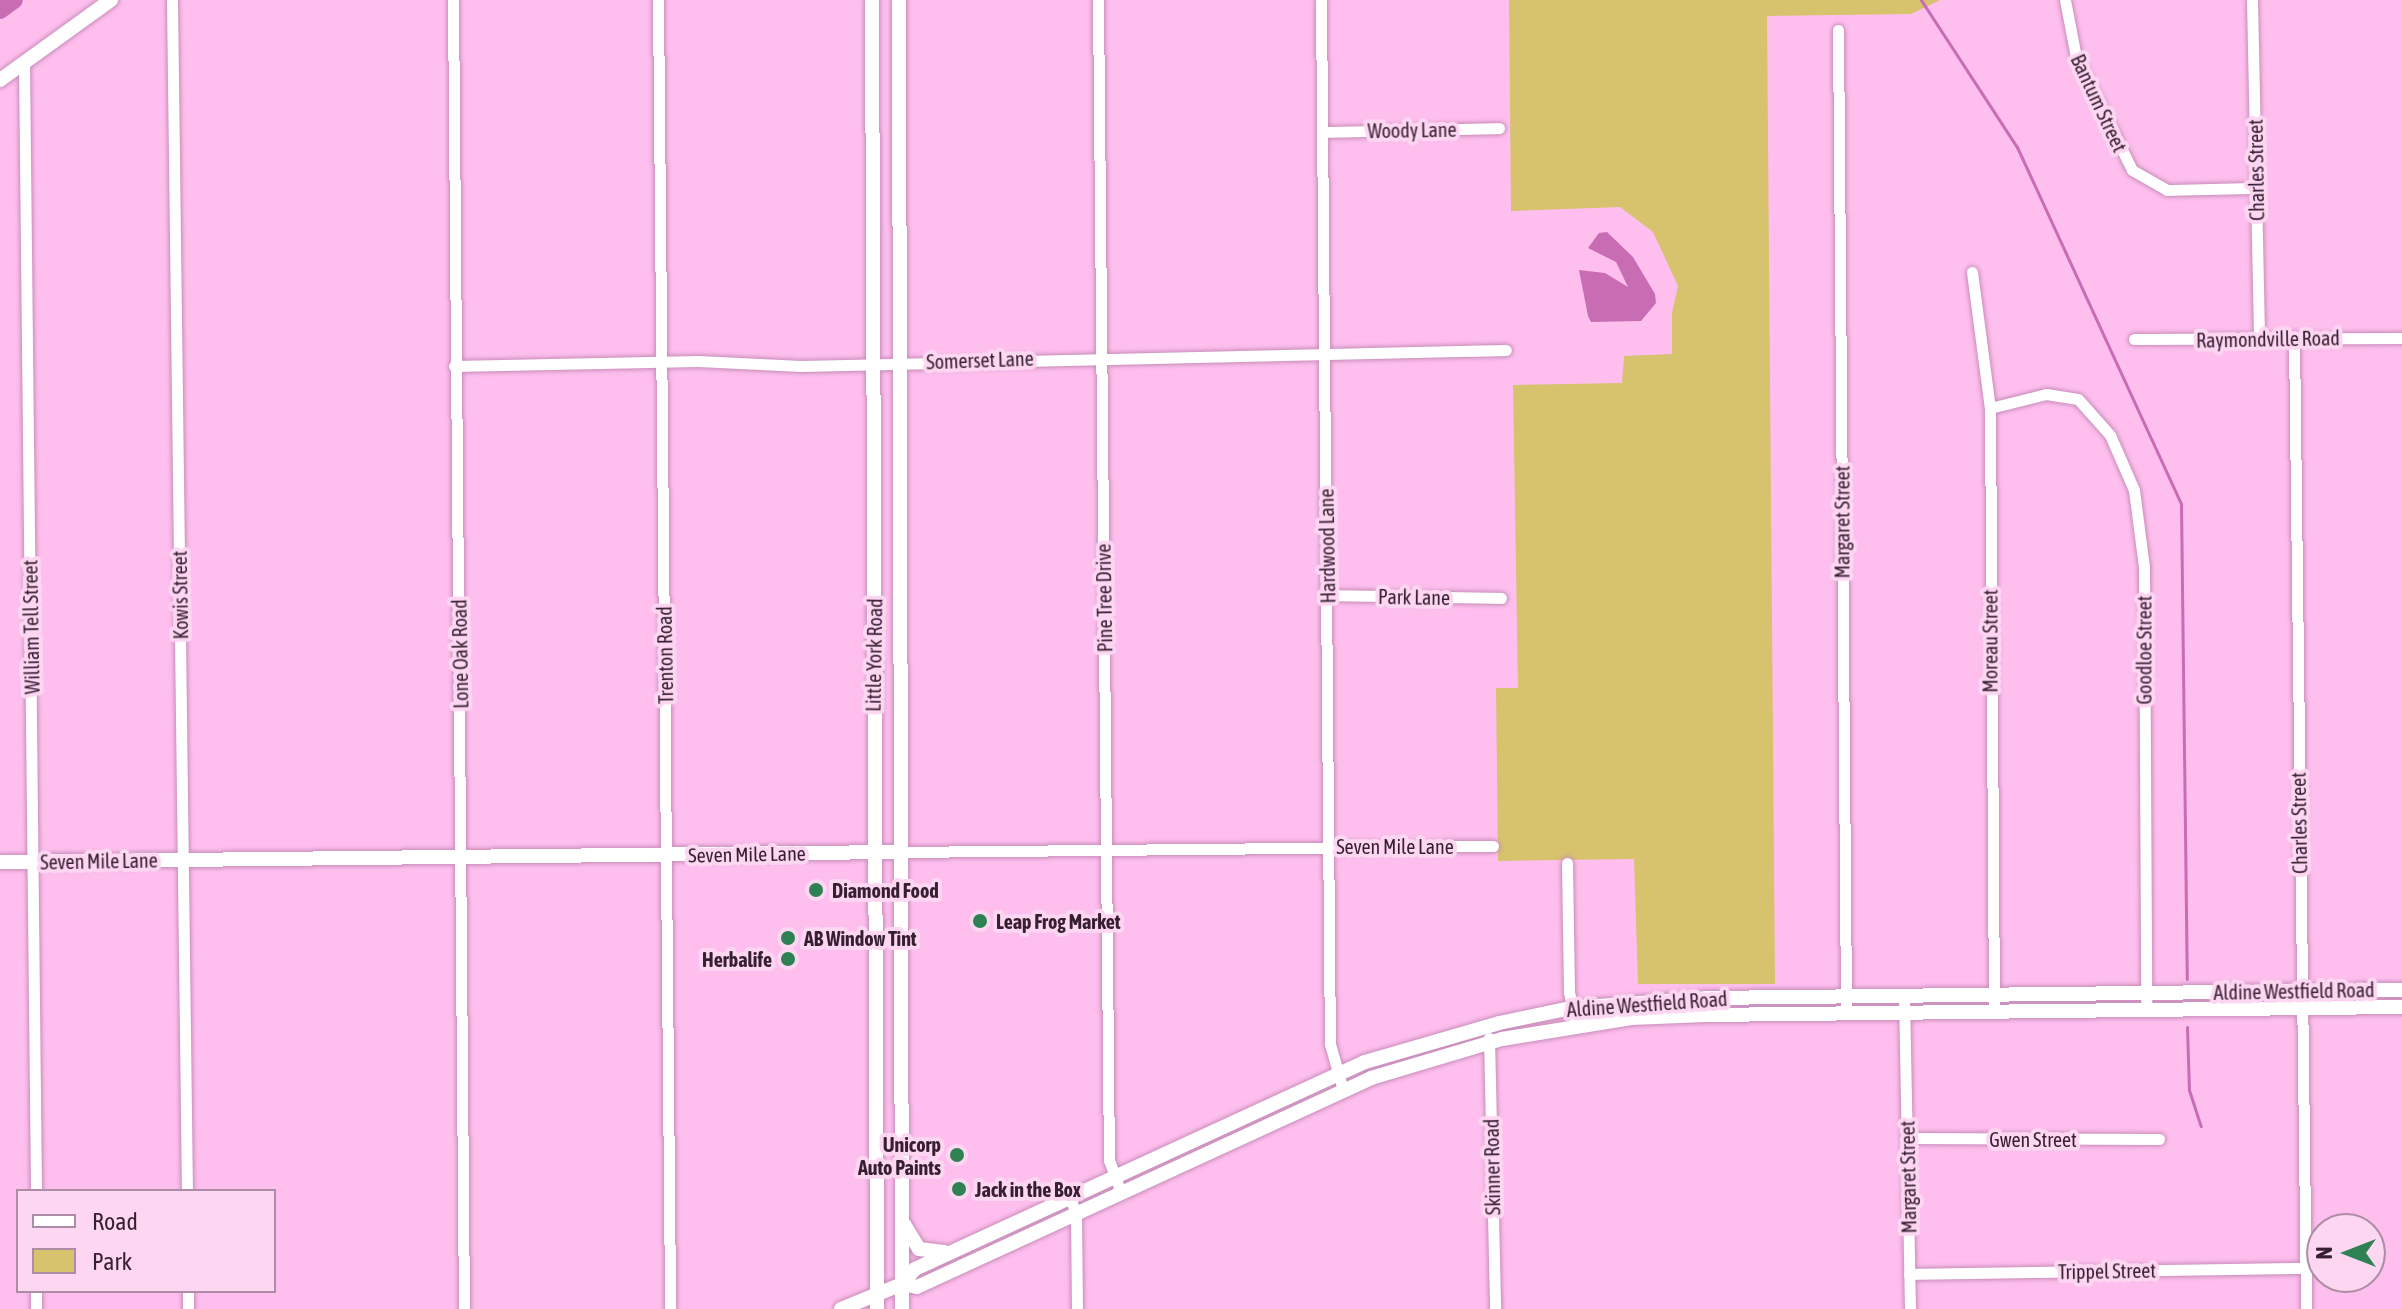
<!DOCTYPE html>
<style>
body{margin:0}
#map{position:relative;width:2402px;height:1309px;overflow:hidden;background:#febfee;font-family:"Asap Condensed",sans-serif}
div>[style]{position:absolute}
.green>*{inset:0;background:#d7c26e}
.water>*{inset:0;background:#c86db4}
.stream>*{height:3px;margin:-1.5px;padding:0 1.5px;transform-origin:1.5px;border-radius:1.5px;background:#c86db4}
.river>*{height:18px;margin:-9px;padding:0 9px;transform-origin:9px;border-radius:9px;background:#c86db4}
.roads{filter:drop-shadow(0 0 2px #c88dba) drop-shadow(0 0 2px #c88dba)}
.street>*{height:11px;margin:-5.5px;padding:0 5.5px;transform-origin:5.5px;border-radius:5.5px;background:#fff}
.secondary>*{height:14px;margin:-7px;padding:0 7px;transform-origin:7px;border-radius:7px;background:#fff}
.dots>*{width:22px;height:22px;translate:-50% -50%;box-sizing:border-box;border:4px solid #fdd6f2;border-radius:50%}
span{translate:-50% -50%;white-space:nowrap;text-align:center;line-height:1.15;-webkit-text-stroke:8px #fdd6f2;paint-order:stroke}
.street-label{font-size:20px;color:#361f31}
.poi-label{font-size:20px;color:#361f31;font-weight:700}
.left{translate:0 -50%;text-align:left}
.right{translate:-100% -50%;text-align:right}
.legend{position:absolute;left:16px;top:1189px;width:260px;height:104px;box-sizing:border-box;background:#fdd6f2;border:2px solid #ad8da5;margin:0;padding:10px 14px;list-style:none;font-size:24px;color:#361f31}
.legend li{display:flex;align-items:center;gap:16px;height:40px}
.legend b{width:40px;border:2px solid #ad8da5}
.north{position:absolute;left:2306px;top:1213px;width:80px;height:80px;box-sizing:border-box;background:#fdd6f2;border:2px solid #ad8da5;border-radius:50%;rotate:270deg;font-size:22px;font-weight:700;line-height:32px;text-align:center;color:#361f31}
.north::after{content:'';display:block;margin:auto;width:28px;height:36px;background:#2d8153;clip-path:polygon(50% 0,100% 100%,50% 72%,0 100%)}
</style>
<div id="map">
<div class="green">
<i style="clip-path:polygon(1509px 0,1940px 0,1911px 14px,1767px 16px,1775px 984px,1638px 984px,1634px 859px,1498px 861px,1496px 688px,1518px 688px,1513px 385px,1622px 383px,1624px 356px,1672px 354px,1672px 313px,1678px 286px,1653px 232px,1620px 207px,1511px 211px)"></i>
</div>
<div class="water">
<i style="clip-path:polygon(1607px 232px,1633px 257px,1655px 294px,1656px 303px,1641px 321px,1591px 322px,1588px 316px,1579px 270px,1605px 273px,1628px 287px,1616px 262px,1588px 248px,1599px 233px)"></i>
</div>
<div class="stream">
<i style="left:1921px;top:0;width:176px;rotate:56.9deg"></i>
<i style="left:2017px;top:147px;width:393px;rotate:65.3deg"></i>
<i style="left:2181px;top:504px;width:475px;rotate:89.3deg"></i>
<i style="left:2187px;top:1027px;width:63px;rotate:88.2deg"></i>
<i style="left:2189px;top:1090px;width:38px;rotate:72deg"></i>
</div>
<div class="river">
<i style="left:0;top:10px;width:17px;rotate:-36deg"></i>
</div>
<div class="roads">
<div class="street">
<i style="left:172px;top:0;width:1191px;rotate:89.28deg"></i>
<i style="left:453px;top:0;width:1309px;rotate:89.52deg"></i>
<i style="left:658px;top:0;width:1309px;rotate:89.47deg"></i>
<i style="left:1098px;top:0;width:1160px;rotate:89.46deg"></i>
<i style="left:1109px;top:1160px;width:35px;rotate:70deg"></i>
<i style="left:1321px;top:0;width:1044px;rotate:89.51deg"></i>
<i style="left:1330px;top:1044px;width:48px;rotate:74.2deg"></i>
<i style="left:2065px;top:0;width:58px;rotate:79.1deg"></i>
<i style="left:2076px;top:57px;width:126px;rotate:63.6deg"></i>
<i style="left:2132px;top:170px;width:40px;rotate:29.7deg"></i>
<i style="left:2167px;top:190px;width:90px;rotate:-1.3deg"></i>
<i style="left:2252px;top:0;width:339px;rotate:88.8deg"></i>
<i style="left:1838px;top:30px;width:984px;rotate:89.53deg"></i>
<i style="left:24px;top:63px;width:1128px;rotate:89.39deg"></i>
<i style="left:1324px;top:132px;width:175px;rotate:-1.3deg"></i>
<i style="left:1972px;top:272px;width:137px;rotate:82.5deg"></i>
<i style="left:1990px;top:408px;width:604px;rotate:89.62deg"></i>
<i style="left:2294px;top:337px;width:972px;rotate:89.29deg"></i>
<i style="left:2134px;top:339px;width:268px;rotate:-0.2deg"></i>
<i style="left:454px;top:366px;width:244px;rotate:-1.2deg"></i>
<i style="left:698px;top:361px;width:103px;rotate:2.8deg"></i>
<i style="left:801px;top:366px;width:705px;rotate:-1.3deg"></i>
<i style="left:1990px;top:408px;width:58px;rotate:-14deg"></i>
<i style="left:2046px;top:394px;width:32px;rotate:9deg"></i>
<i style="left:2078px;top:399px;width:48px;rotate:48.4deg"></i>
<i style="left:2110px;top:435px;width:60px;rotate:66.4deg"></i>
<i style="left:2134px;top:490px;width:78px;rotate:82.6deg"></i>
<i style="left:2144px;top:567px;width:443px;rotate:89.7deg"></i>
<i style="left:1328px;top:595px;width:173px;rotate:1deg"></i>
<i style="left:900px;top:852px;width:593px;rotate:-0.58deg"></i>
<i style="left:1567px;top:863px;width:129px;rotate:89.1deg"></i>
<i style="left:1569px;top:992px;width:35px;rotate:78deg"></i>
<i style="left:1904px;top:996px;width:313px;rotate:88.9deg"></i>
<i style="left:1489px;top:1038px;width:271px;rotate:88.7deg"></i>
<i style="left:1908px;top:1138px;width:251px;rotate:0.2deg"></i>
<i style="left:1070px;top:1197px;width:18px;rotate:71deg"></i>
<i style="left:1076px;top:1214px;width:95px;rotate:89.4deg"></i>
<i style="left:1909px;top:1274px;width:396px;rotate:-0.9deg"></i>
<i style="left:36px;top:1291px;width:18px;rotate:90deg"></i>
<i style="left:188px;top:1291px;width:18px;rotate:90deg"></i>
</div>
<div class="secondary">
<i style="left:872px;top:0;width:1309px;rotate:89.78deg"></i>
<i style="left:899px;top:0;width:1309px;rotate:89.87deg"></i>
<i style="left:0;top:80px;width:137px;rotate:-35.8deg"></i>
<i style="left:0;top:862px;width:900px;rotate:-0.64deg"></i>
<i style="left:904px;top:1224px;width:29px;rotate:59deg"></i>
<i style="left:919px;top:1249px;width:25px;rotate:7deg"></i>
<i style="left:902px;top:1284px;width:15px;rotate:11deg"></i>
<i style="left:917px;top:1287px;width:500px;rotate:-24.7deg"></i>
<i style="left:1371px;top:1078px;width:137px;rotate:-16.6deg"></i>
<i style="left:1502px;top:1039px;width:131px;rotate:-9.2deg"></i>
<i style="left:1631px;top:1018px;width:75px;rotate:-2.3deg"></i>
<i style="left:1706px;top:1015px;width:696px;rotate:-0.66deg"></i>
<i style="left:841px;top:1309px;width:66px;rotate:-22.3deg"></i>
<i style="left:902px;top:1284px;width:20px;rotate:-49deg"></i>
<i style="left:915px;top:1269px;width:495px;rotate:-24.7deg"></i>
<i style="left:1365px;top:1062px;width:140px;rotate:-16.2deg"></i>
<i style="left:1499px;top:1023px;width:74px;rotate:-11.8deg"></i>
<i style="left:1571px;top:1008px;width:135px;rotate:-4.2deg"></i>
<i style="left:1706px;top:998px;width:696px;rotate:-0.66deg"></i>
</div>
</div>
<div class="dots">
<i style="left:816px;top:890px;background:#2d8153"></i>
<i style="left:980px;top:921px;background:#2d8153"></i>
<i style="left:788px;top:938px;background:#2d8153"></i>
<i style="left:788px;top:959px;background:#2d8153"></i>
<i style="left:957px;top:1155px;background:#2d8153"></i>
<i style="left:959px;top:1189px;background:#2d8153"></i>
</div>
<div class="street-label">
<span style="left:2099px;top:103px;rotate:65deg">Bantum Street</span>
<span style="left:1412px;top:130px;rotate:-1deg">Woody Lane</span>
<span style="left:2256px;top:170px;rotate:-91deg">Charles Street</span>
<span style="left:2268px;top:339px;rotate:-1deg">Raymondville Road</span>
<span style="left:980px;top:360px;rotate:-2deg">Somerset Lane</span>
<span style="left:1842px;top:522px;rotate:-90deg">Margaret Street</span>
<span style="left:1327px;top:546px;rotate:-91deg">Hardwood Lane</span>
<span style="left:180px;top:595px;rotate:-91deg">Kowis Street</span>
<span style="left:1414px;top:597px;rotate:1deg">Park Lane</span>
<span style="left:1104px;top:598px;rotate:-91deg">Pine Tree Drive</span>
<span style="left:31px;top:627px;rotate:-91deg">William Tell Street</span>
<span style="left:1990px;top:641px;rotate:-90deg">Moreau Street</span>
<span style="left:2144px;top:650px;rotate:-90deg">Goodloe Street</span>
<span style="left:460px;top:654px;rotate:-91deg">Lone Oak Road</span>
<span style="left:665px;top:655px;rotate:-91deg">Trenton Road</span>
<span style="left:874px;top:655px;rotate:-89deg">Little York Road</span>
<span style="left:2299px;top:823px;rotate:-91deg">Charles Street</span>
<span style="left:1395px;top:846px">Seven Mile Lane</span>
<span style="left:747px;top:854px;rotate:-1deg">Seven Mile Lane</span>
<span style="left:99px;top:861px;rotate:-1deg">Seven Mile Lane</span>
<span style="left:2294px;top:991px;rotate:-1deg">Aldine Westfield Road</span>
<span style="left:1647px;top:1004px;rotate:-4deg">Aldine Westfield Road</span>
<span style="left:2033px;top:1139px">Gwen Street</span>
<span style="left:1492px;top:1167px;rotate:-91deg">Skinner Road</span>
<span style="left:1908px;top:1177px;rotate:-91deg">Margaret Street</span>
<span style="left:2107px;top:1271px;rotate:-1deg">Trippel Street</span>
</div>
<div class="poi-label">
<span class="left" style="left:832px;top:890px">Diamond Food</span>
<span class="left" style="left:996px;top:921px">Leap Frog Market</span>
<span class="left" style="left:804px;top:938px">AB Window Tint</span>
<span class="right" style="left:772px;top:959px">Herbalife</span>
<span class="right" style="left:941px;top:1156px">Unicorp<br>Auto Paints</span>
<span class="left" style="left:975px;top:1189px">Jack in the Box</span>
</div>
<ul class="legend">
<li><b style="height:10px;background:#fff"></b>Road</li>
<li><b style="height:22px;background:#d7c26e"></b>Park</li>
</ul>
<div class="north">N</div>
</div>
